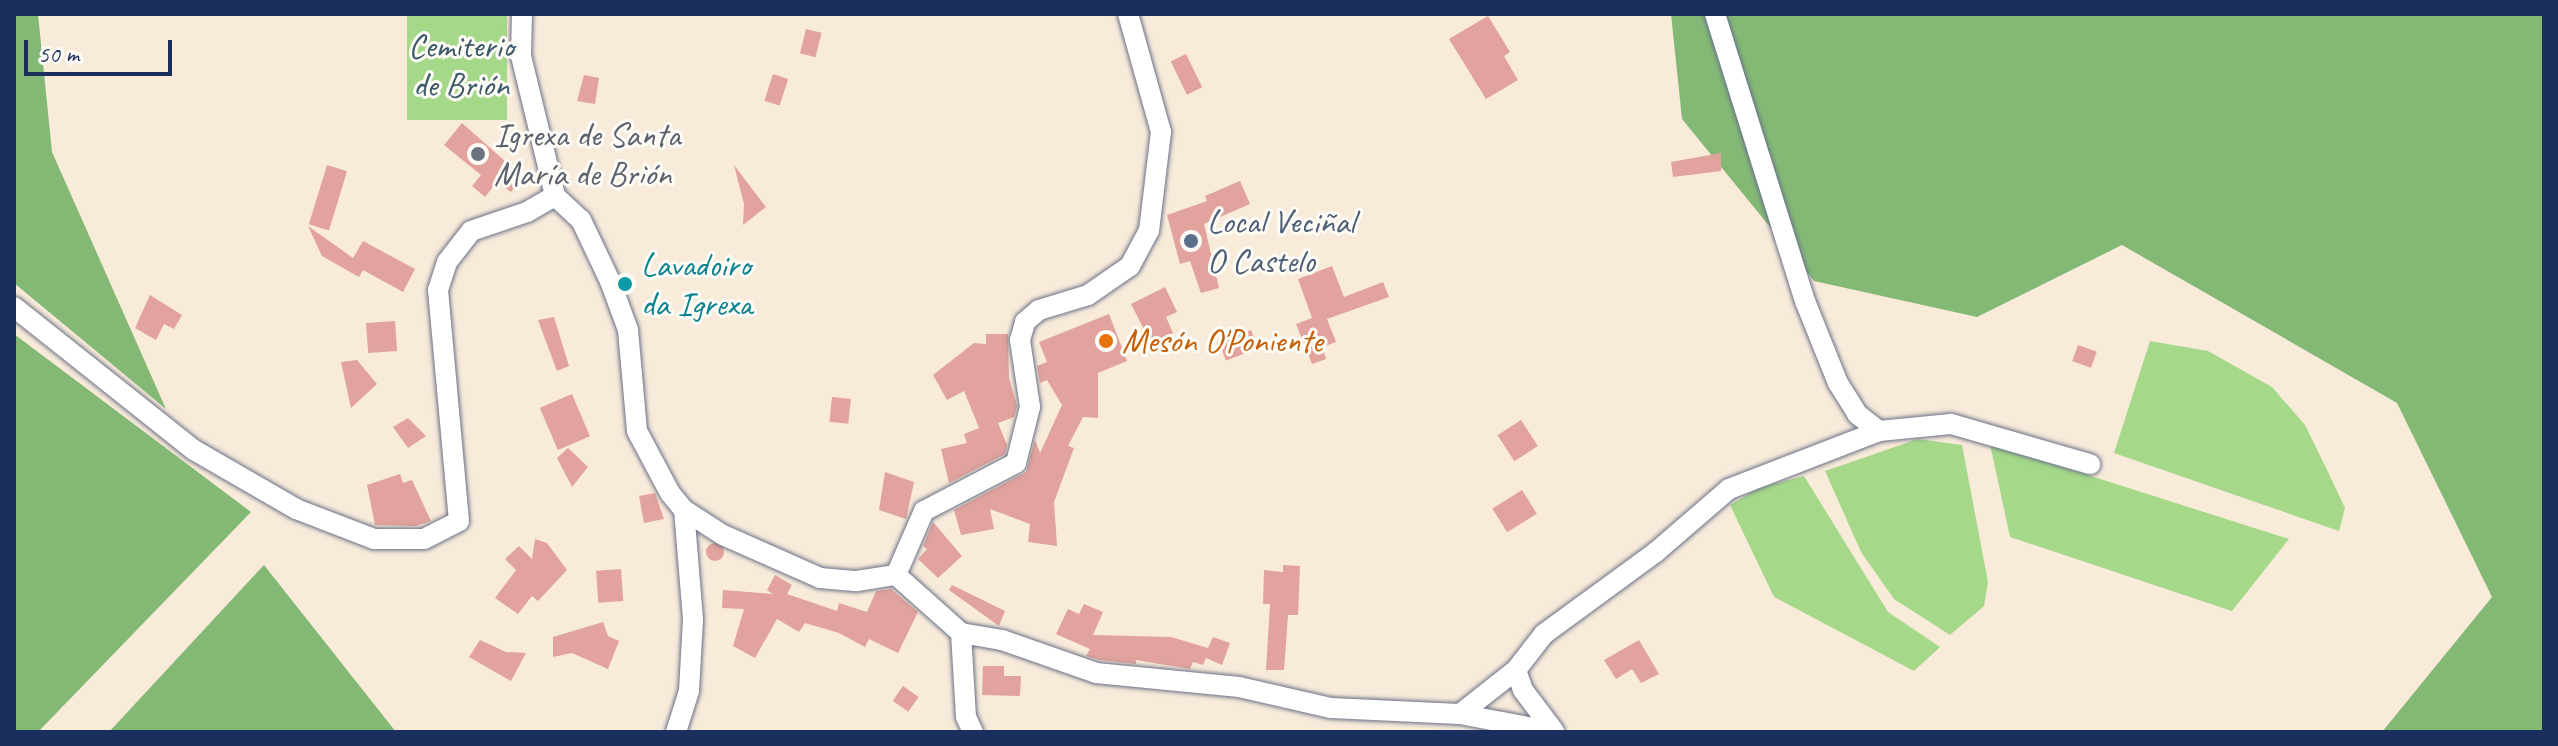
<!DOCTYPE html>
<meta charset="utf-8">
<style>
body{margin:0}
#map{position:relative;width:2558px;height:746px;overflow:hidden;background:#f9ebda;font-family:Caveat,sans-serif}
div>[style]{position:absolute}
.green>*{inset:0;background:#a5d989;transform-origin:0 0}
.forest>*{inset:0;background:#84b975}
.building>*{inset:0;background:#e2a29d;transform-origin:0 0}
.round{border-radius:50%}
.roads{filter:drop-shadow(0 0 2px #697189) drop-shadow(0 0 2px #697189)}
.minor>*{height:20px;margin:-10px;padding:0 10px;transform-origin:10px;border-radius:10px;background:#fff}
.dots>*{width:22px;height:22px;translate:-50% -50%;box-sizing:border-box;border:4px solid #fdfcf7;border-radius:50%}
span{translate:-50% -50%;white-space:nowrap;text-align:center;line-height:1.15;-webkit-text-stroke:6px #fdfcf7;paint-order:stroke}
.park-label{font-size:34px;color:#3e5a69}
.worship-label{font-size:34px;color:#5b616d}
.left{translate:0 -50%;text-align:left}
.service-label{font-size:34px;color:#4e5e75}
.culture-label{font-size:34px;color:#0d838f}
.food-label{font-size:34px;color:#c56008}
.frame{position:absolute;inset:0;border:16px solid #1b2f5e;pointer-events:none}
.scale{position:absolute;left:24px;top:40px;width:148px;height:36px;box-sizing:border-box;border:4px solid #1b2f5e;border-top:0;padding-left:10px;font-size:24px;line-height:28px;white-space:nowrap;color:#1b2f5e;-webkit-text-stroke:6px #fdfcf7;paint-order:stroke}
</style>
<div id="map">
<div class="green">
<i style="left:407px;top:14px;width:100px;height:106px"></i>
<i style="clip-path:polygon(2150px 341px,2208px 351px,2272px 387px,2305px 425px,2328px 472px,2345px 508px,2339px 531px,2114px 453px)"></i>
<i style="clip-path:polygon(1918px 439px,1962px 445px,1988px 582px,1984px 606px,1950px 635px,1894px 599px,1861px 552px,1825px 471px)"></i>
<i style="clip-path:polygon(1990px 444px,2289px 539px,2232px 611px,2010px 537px)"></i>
<i style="clip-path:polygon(1804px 476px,1888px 612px,1940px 647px,1914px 671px,1774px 597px,1730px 505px,1761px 487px)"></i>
</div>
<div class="forest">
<i style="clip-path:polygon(14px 14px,38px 14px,52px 152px,166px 409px,14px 283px)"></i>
<i style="clip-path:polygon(1671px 14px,2544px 14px,2544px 732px,2382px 732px,2492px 597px,2397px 403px,2122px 245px,1977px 317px,1814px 281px,1682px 119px)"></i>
<i style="clip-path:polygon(14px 334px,251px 512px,38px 732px,14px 732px)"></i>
<i style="clip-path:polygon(264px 565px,396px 732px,109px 732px)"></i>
</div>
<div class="building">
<i style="clip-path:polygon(1488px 16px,1510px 52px,1504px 56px,1518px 80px,1486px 99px,1449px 39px)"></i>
<i style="left:806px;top:29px;width:16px;height:25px;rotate:14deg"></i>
<i style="left:1186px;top:54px;width:37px;height:17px;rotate:64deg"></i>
<i style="left:773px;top:74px;width:16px;height:28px;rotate:18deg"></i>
<i style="clip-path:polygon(584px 75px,599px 78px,595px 104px,577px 101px)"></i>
<i style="clip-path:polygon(462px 123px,523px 177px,511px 192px,497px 182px,485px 197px,472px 186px,481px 175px,444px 145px)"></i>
<i style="clip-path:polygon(1721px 153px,1721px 171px,1673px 177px,1671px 162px)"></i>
<i style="left:327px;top:165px;width:21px;height:62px;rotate:17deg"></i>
<i style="clip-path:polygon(734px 165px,766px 207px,743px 225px,744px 204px)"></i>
<i style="clip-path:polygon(1240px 181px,1250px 204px,1204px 224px,1219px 288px,1201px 293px,1190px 261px,1180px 264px,1167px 215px,1207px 201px,1205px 196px)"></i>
<i style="clip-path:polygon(308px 226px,353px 258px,363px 241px,415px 269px,403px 292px,363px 270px,359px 277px,322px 256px)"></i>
<i style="clip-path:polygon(1332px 266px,1344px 297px,1383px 282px,1389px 297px,1327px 319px,1336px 342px,1322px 347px,1326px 359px,1312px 364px,1296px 324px,1312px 318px,1298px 279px)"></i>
<i style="clip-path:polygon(1165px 287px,1177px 312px,1166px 317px,1173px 333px,1152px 345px,1131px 304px)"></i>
<i style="clip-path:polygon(150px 295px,182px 315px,174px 329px,164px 324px,156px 340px,135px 328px)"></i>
<i style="clip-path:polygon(1109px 314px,1127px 361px,1098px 373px,1098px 418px,1083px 417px,1068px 446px,1074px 448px,1054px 502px,1057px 546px,1028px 542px,1030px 524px,990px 509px,994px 529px,961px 535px,954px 510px,1026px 472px,1035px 440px,1040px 453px,1062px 405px,1047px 380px,1040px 383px,1037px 366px,1047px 362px,1039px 342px)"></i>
<i style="clip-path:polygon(554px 317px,569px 366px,557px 371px,538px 320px)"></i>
<i style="left:395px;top:321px;width:30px;height:29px;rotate:86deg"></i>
<i style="left:1251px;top:330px;width:20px;height:34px;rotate:70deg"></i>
<i style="clip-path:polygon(986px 334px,1008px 334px,1009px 378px,1017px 406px,1014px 417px,998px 423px,1007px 445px,1005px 454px,949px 483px,941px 449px,967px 443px,964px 434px,979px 428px,964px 391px,947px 400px,933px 375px,974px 343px,986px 344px)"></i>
<i style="left:2078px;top:345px;width:20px;height:17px;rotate:20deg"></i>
<i style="clip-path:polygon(357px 360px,377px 384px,351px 408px,341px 362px)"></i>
<i style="left:572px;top:394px;width:46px;height:35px;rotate:67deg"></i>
<i style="left:832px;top:397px;width:19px;height:25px;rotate:6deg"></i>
<i style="clip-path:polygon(408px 418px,426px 436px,408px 448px,393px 427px)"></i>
<i style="left:1521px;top:420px;width:31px;height:28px;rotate:57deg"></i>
<i style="clip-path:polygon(568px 448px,588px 467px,572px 487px,557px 458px)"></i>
<i style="clip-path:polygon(885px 472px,914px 482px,906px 519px,879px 510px)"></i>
<i style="clip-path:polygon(400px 474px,403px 483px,412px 480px,431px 521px,416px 526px,375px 525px,367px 485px)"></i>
<i style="left:1522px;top:490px;width:28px;height:35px;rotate:58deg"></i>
<i style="clip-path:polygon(655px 493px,664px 519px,644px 523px,639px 496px)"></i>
<i style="clip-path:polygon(933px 522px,962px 556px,938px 578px,918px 559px,927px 549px,923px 546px)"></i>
<i style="clip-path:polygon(535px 539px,547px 543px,567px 570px,538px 601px,532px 596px,518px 614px,495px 598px,516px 570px,505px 559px,519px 546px,532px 559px)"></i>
<i class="round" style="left:706px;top:543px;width:18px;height:18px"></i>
<i style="clip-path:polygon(1283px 565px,1300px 566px,1298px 615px,1288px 615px,1284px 670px,1266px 670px,1270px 604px,1263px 604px,1264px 570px,1283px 572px)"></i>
<i style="left:621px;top:569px;width:32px;height:25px;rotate:86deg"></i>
<i style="clip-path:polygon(775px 575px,792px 585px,787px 594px,837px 611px,839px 603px,867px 612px,876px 591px,891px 589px,918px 612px,898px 653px,869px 639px,865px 647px,839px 633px,805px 623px,799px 632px,777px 619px,755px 658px,733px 646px,744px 609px,722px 608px,723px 590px,773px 594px,767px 590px)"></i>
<i style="clip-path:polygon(952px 585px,1005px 611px,999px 626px,949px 590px)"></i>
<i style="clip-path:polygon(1084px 604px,1103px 612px,1093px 635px,1171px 637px,1208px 648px,1213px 637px,1230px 643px,1222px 665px,1206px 658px,1203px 665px,1193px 662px,1190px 669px,1136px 660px,1136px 664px,1100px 660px,1086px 656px,1090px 649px,1056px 634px,1068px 609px,1079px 614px)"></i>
<i style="clip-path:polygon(603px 622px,608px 636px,619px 641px,608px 669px,572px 653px,553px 657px,553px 637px)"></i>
<i style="clip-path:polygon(480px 640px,506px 652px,526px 653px,511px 681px,469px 657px)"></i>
<i style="clip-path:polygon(1639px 640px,1659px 674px,1641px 683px,1632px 669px,1616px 679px,1604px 660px)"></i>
<i style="clip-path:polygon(983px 666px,1004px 666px,1004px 676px,1021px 676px,1020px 696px,982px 695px)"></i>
<i style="left:903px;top:686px;width:19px;height:18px;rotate:35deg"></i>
</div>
<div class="roads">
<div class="minor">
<i style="left:522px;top:14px;width:42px;rotate:91.4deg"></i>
<i style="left:521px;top:56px;width:144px;rotate:76.3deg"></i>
<i style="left:555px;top:196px;width:35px;rotate:43deg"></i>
<i style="left:581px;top:220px;width:68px;rotate:64.6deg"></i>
<i style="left:610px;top:281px;width:52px;rotate:69.8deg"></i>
<i style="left:628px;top:330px;width:101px;rotate:84.9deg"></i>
<i style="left:637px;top:431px;width:70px;rotate:62deg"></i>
<i style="left:670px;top:493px;width:22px;rotate:51deg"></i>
<i style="left:684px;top:510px;width:46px;rotate:32.7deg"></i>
<i style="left:723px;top:535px;width:106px;rotate:23.9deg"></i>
<i style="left:820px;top:578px;width:37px;rotate:5deg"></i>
<i style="left:857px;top:581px;width:39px;rotate:-9deg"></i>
<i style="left:1715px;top:14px;width:301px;rotate:72.6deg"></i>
<i style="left:1805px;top:301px;width:88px;rotate:68.1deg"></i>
<i style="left:1838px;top:383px;width:36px;rotate:58deg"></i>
<i style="left:1857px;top:414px;width:28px;rotate:38deg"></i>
<i style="left:1879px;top:431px;width:72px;rotate:-5.6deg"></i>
<i style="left:1951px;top:424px;width:145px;rotate:16.1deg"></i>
<i style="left:14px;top:307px;width:230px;rotate:38.5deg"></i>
<i style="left:194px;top:450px;width:118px;rotate:30deg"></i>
<i style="left:296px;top:509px;width:84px;rotate:21deg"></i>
<i style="left:374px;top:539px;width:50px"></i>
<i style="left:424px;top:539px;width:39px;rotate:-27deg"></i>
<i style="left:459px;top:521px;width:232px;rotate:-95.2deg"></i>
<i style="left:438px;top:290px;width:29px;rotate:-72deg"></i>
<i style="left:447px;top:262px;width:39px;rotate:-52deg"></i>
<i style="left:471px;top:231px;width:59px;rotate:-18.7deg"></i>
<i style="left:527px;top:212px;width:32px;rotate:-30deg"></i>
<i style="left:896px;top:575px;width:70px;rotate:-66.4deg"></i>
<i style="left:924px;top:511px;width:104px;rotate:-27.6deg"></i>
<i style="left:1016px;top:463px;width:58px;rotate:-76deg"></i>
<i style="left:1030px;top:407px;width:68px;rotate:-98.5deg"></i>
<i style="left:1020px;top:340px;width:19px;rotate:-74deg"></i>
<i style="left:1025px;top:322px;width:18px;rotate:-41deg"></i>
<i style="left:1039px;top:310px;width:51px;rotate:-17deg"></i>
<i style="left:1088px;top:295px;width:51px;rotate:-34.6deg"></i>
<i style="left:1130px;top:266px;width:40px;rotate:-62deg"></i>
<i style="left:1149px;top:231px;width:100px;rotate:-83.1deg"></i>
<i style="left:1161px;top:132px;width:123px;rotate:-105.6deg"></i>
<i style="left:896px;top:575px;width:87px;rotate:41.7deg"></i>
<i style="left:961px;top:633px;width:84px;rotate:86.6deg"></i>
<i style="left:966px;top:717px;width:17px;rotate:65deg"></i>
<i style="left:961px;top:633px;width:42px;rotate:9.7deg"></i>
<i style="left:1002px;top:640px;width:100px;rotate:19.3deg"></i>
<i style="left:1096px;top:673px;width:144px;rotate:5.6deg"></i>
<i style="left:1239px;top:687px;width:94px;rotate:12.9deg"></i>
<i style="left:1331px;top:708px;width:129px;rotate:2.7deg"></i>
<i style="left:1460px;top:714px;width:71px;rotate:-38.2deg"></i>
<i style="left:1516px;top:670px;width:46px;rotate:-52.1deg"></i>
<i style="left:1544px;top:634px;width:139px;rotate:-36.2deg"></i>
<i style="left:1656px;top:552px;width:96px;rotate:-40.8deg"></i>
<i style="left:1729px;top:489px;width:161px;rotate:-21.1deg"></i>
<i style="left:1516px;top:670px;width:21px;rotate:71deg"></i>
<i style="left:1523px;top:690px;width:50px;rotate:53.1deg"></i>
<i style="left:1460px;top:714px;width:96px;rotate:10.8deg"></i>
<i style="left:676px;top:732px;width:43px;rotate:-72.4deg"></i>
<i style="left:689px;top:691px;width:72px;rotate:-86.8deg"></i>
<i style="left:693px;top:619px;width:109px;rotate:-94.7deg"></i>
</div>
</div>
<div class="dots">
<i style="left:478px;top:154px;background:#6b7280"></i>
<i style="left:1191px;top:241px;background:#5c6f8a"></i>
<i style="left:625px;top:284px;background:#0f9aa8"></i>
<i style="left:1106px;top:341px;background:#e8710a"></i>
</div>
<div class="park-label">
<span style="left:461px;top:65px">Cemiterio<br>de Brión</span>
</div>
<div class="worship-label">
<span class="left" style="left:494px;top:154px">Igrexa de Santa<br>María de Brión</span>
</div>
<div class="service-label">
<span class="left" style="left:1207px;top:241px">Local Veciñal<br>O Castelo</span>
</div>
<div class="culture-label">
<span class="left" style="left:641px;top:284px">Lavadoiro<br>da Igrexa</span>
</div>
<div class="food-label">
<span class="left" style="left:1122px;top:341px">Mesón O'Poniente</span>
</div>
<div class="frame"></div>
<div class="scale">50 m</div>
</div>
